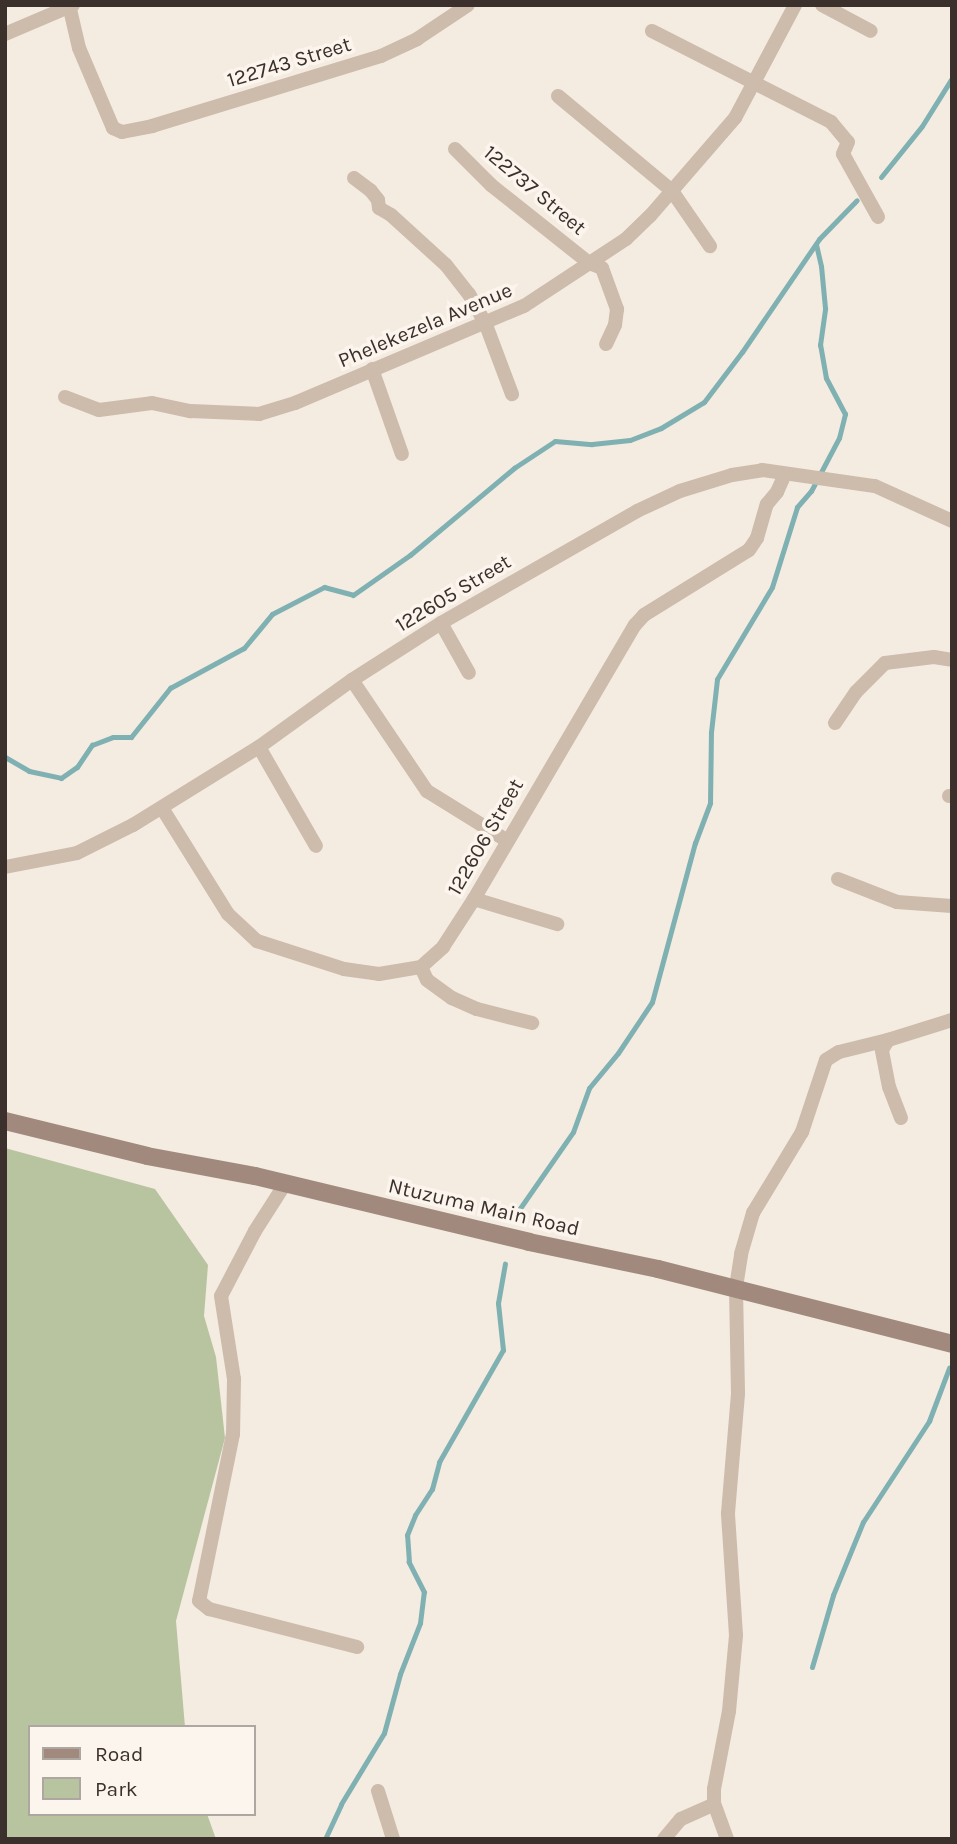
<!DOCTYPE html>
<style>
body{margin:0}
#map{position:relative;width:957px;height:1844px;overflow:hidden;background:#f4ebe1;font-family:Karla,sans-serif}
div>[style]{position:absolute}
.green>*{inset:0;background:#b8c4a0}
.stream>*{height:5px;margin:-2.5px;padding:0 2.5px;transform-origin:2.5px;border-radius:2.5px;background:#7fb0b2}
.minor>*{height:14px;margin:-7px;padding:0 7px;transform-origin:7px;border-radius:7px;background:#cdbbac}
.secondary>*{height:18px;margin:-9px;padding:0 9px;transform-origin:9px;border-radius:9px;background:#a18a7d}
span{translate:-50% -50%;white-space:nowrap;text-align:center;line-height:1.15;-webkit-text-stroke:7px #fbf5ee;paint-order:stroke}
.street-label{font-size:21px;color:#3b302b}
.frame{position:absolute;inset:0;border:7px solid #3b302b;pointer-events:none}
.legend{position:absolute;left:28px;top:1725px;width:228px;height:91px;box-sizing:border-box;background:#fbf5ee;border:2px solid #aea6a0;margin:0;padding:9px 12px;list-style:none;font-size:21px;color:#3b302b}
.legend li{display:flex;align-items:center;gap:14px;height:35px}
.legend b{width:35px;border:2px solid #aea6a0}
</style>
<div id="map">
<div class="green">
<i style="clip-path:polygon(5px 1148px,155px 1189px,208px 1265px,204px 1316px,216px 1357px,225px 1438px,176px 1621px,185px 1727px,30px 1727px,30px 1814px,207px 1814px,216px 1839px,5px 1839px)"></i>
</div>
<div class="stream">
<i style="left:881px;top:177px;width:65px;rotate:-51.2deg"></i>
<i style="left:922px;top:126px;width:57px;rotate:-58deg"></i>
<i style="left:5px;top:757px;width:28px;rotate:30deg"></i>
<i style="left:29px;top:771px;width:33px;rotate:12deg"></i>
<i style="left:61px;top:778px;width:19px;rotate:-35deg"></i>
<i style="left:77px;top:767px;width:27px;rotate:-56deg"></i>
<i style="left:92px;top:745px;width:22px;rotate:-21deg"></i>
<i style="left:113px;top:737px;width:18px"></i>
<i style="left:131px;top:737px;width:63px;rotate:-51.5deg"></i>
<i style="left:170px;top:688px;width:84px;rotate:-28.4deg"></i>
<i style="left:244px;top:648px;width:44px;rotate:-50.5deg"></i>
<i style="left:272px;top:614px;width:59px;rotate:-27.4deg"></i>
<i style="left:324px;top:587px;width:30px;rotate:15deg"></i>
<i style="left:353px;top:595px;width:70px;rotate:-35.1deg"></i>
<i style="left:410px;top:555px;width:136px;rotate:-39.9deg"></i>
<i style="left:514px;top:468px;width:49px;rotate:-33.4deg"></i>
<i style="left:555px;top:441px;width:37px;rotate:5deg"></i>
<i style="left:592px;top:444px;width:38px;rotate:-6deg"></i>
<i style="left:630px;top:440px;width:33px;rotate:-21deg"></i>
<i style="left:661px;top:428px;width:50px;rotate:-31.2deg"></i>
<i style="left:704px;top:402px;width:63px;rotate:-52.8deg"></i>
<i style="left:742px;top:352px;width:137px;rotate:-55.7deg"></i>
<i style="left:819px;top:239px;width:54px;rotate:-45.7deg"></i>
<i style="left:516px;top:1214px;width:100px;rotate:-55.2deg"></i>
<i style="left:573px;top:1132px;width:47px;rotate:-70deg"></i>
<i style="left:589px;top:1088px;width:45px;rotate:-50.4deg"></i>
<i style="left:618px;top:1053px;width:61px;rotate:-56.3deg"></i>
<i style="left:652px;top:1002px;width:165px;rotate:-74.9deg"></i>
<i style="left:695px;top:843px;width:43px;rotate:-69.4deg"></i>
<i style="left:710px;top:803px;width:71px;rotate:-89.2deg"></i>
<i style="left:711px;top:732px;width:53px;rotate:-83.5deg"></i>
<i style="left:717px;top:679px;width:107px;rotate:-59.1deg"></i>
<i style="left:772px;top:587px;width:84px;rotate:-72.6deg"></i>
<i style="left:797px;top:507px;width:21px;rotate:-49deg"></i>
<i style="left:811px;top:491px;width:60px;rotate:-62.2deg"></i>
<i style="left:839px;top:438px;width:25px;rotate:-76deg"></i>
<i style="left:845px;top:414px;width:41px;rotate:-117.8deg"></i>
<i style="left:826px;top:378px;width:34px;rotate:-100deg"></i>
<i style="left:820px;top:345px;width:37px;rotate:-82deg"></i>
<i style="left:825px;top:308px;width:42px;rotate:-95.4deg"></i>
<i style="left:821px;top:266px;width:22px;rotate:-103deg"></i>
<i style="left:812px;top:1667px;width:75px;rotate:-73.7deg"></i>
<i style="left:833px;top:1595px;width:79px;rotate:-67.7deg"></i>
<i style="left:863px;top:1522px;width:121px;rotate:-56.8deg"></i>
<i style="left:929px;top:1421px;width:57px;rotate:-69.3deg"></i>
<i style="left:325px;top:1839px;width:38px;rotate:-65deg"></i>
<i style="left:341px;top:1804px;width:83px;rotate:-58.8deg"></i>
<i style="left:384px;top:1733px;width:61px;rotate:-74.8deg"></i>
<i style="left:400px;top:1674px;width:55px;rotate:-68.6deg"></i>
<i style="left:420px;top:1623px;width:31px;rotate:-83deg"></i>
<i style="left:424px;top:1592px;width:34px;rotate:-117deg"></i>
<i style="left:409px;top:1562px;width:27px;rotate:-94deg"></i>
<i style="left:407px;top:1535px;width:22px;rotate:-68deg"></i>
<i style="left:415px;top:1515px;width:31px;rotate:-57deg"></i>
<i style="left:432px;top:1489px;width:28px;rotate:-75deg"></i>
<i style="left:439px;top:1462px;width:129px;rotate:-60.3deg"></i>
<i style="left:503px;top:1350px;width:47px;rotate:-96.1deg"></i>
<i style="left:498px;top:1303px;width:40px;rotate:-80deg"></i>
</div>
<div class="minor">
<i style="left:69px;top:5px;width:44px;rotate:76.9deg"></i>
<i style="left:79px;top:48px;width:87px;rotate:67deg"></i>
<i style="left:113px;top:128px;width:10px;rotate:24deg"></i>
<i style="left:122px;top:132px;width:31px;rotate:-11deg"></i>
<i style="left:152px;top:126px;width:239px;rotate:-17deg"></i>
<i style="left:381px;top:56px;width:40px;rotate:-25deg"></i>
<i style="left:417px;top:39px;width:61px;rotate:-33.7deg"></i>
<i style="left:822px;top:5px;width:55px;rotate:28deg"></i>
<i style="left:652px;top:31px;width:201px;rotate:26.9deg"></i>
<i style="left:831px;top:122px;width:26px;rotate:50deg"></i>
<i style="left:848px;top:142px;width:13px;rotate:113deg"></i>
<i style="left:843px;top:154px;width:72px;rotate:60.9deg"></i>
<i style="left:5px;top:34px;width:74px;rotate:-23.1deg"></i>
<i style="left:558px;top:96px;width:148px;rotate:39.8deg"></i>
<i style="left:672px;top:191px;width:67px;rotate:55.4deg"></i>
<i style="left:455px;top:149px;width:51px;rotate:45deg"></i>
<i style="left:491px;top:185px;width:125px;rotate:38.5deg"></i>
<i style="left:589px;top:263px;width:14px;rotate:21deg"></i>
<i style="left:602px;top:268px;width:44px;rotate:69.9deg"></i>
<i style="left:617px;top:309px;width:16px;rotate:97deg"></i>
<i style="left:615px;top:325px;width:21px;rotate:115deg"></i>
<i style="left:354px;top:178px;width:21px;rotate:37deg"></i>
<i style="left:371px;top:191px;width:11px;rotate:52deg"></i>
<i style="left:378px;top:200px;width:8px;rotate:83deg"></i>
<i style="left:379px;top:208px;width:14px;rotate:30deg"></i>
<i style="left:391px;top:215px;width:74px;rotate:42.3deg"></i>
<i style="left:446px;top:265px;width:37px;rotate:52deg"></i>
<i style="left:469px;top:294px;width:35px;rotate:61deg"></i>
<i style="left:486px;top:325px;width:74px;rotate:69.4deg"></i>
<i style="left:372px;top:369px;width:90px;rotate:70.6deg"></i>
<i style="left:65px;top:397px;width:36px;rotate:21deg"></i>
<i style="left:99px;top:410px;width:53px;rotate:-7.5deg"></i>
<i style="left:152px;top:403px;width:40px;rotate:12deg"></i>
<i style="left:191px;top:411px;width:68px;rotate:2.5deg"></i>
<i style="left:259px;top:414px;width:38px;rotate:-17deg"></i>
<i style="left:295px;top:403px;width:249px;rotate:-23deg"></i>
<i style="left:524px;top:306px;width:122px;rotate:-33.3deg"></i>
<i style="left:626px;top:239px;width:33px;rotate:-44deg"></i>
<i style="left:650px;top:216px;width:130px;rotate:-49.1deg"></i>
<i style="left:735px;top:118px;width:128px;rotate:-62deg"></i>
<i style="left:441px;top:623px;width:57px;rotate:60.8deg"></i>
<i style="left:352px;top:680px;width:134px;rotate:56deg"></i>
<i style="left:427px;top:791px;width:93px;rotate:31.8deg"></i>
<i style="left:835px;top:723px;width:37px;rotate:-56deg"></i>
<i style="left:856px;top:692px;width:41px;rotate:-45deg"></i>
<i style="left:885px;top:663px;width:49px;rotate:-7deg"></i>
<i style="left:934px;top:657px;width:18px;rotate:9deg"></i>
<i style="left:259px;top:747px;width:114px;rotate:60.1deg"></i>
<i style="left:949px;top:796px;width:3px"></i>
<i style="left:162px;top:808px;width:125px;rotate:58.1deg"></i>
<i style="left:228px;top:914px;width:40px;rotate:43deg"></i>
<i style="left:257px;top:941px;width:91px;rotate:17.8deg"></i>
<i style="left:344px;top:969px;width:35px;rotate:8deg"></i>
<i style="left:379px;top:974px;width:43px;rotate:-9.5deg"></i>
<i style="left:421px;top:967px;width:30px;rotate:-42deg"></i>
<i style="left:443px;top:947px;width:57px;rotate:-57.1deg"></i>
<i style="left:474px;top:899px;width:318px;rotate:-59.6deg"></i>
<i style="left:635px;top:625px;width:13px;rotate:-48deg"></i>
<i style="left:644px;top:615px;width:123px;rotate:-31.8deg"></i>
<i style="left:749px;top:550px;width:14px;rotate:-56deg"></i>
<i style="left:757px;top:538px;width:35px;rotate:-74deg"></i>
<i style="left:767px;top:504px;width:16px;rotate:-50deg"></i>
<i style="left:777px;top:492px;width:20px;rotate:-66deg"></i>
<i style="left:5px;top:867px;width:73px;rotate:-11deg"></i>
<i style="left:77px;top:853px;width:63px;rotate:-26.6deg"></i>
<i style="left:133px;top:825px;width:148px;rotate:-31.8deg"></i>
<i style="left:259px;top:747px;width:115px;rotate:-35.8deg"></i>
<i style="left:352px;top:680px;width:106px;rotate:-32.6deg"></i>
<i style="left:441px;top:623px;width:226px;rotate:-29.7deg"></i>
<i style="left:637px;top:511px;width:47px;rotate:-24.9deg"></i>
<i style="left:680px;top:491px;width:54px;rotate:-17.1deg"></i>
<i style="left:732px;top:475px;width:30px;rotate:-9deg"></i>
<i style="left:762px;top:470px;width:114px;rotate:8.1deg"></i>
<i style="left:875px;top:486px;width:85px;rotate:24.4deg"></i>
<i style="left:838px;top:879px;width:63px;rotate:21.3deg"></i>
<i style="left:897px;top:902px;width:55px;rotate:4.2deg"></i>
<i style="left:474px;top:899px;width:87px;rotate:16.8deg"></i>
<i style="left:421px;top:967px;width:14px;rotate:65deg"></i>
<i style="left:427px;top:980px;width:31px;rotate:36deg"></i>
<i style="left:452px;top:998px;width:27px;rotate:24deg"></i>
<i style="left:477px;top:1009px;width:57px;rotate:14.3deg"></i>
<i style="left:901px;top:1118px;width:33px;rotate:-111deg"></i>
<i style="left:889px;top:1087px;width:38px;rotate:-101deg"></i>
<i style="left:882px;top:1050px;width:12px;rotate:-59deg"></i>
<i style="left:888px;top:1040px;width:67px;rotate:-17.4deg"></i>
<i style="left:285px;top:1184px;width:56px;rotate:122.6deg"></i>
<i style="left:255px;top:1231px;width:73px;rotate:117.6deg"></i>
<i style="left:221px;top:1296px;width:84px;rotate:81.1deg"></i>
<i style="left:234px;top:1379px;width:55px;rotate:91deg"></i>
<i style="left:233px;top:1434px;width:170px;rotate:101.5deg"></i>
<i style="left:199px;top:1601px;width:13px;rotate:39deg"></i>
<i style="left:209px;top:1609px;width:153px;rotate:14.4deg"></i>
<i style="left:378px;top:1791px;width:50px;rotate:72.6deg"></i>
<i style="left:664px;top:1839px;width:26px;rotate:-50deg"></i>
<i style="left:681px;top:1819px;width:36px;rotate:-24deg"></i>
<i style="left:727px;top:1839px;width:37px;rotate:-110deg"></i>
<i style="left:714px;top:1804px;width:15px;rotate:-90deg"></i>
<i style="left:714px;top:1789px;width:79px;rotate:-79.1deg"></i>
<i style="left:729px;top:1711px;width:76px;rotate:-84.7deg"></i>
<i style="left:736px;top:1635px;width:122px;rotate:-93.8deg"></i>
<i style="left:728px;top:1513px;width:120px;rotate:-85.2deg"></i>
<i style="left:738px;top:1393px;width:106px;rotate:-91.1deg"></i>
<i style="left:736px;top:1287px;width:33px;rotate:-81deg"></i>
<i style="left:741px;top:1254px;width:43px;rotate:-73.7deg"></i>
<i style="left:753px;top:1213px;width:95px;rotate:-58.8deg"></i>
<i style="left:802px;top:1132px;width:76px;rotate:-71.6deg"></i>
<i style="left:826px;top:1060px;width:15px;rotate:-32deg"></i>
<i style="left:839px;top:1052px;width:50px;rotate:-13.8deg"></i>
</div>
<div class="secondary">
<i style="left:5px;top:1121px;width:146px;rotate:13.8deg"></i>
<i style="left:147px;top:1156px;width:110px;rotate:10.5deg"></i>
<i style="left:255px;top:1176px;width:282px;rotate:13.5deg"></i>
<i style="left:529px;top:1242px;width:132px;rotate:11.8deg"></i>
<i style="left:658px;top:1269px;width:303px;rotate:14.3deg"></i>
</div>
<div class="street-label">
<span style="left:289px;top:62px;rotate:-17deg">122743 Street</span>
<span style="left:535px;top:190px;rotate:40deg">122737 Street</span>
<span style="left:425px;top:325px;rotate:-23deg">Phelekezela Avenue</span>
<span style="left:453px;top:593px;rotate:-31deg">122605 Street</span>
<span style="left:485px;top:837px;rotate:-60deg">122606 Street</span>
<span style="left:484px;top:1207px;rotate:13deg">Ntuzuma Main Road</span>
</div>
<div class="frame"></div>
<ul class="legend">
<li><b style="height:9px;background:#a18a7d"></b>Road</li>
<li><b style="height:19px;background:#b8c4a0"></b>Park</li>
</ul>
</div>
